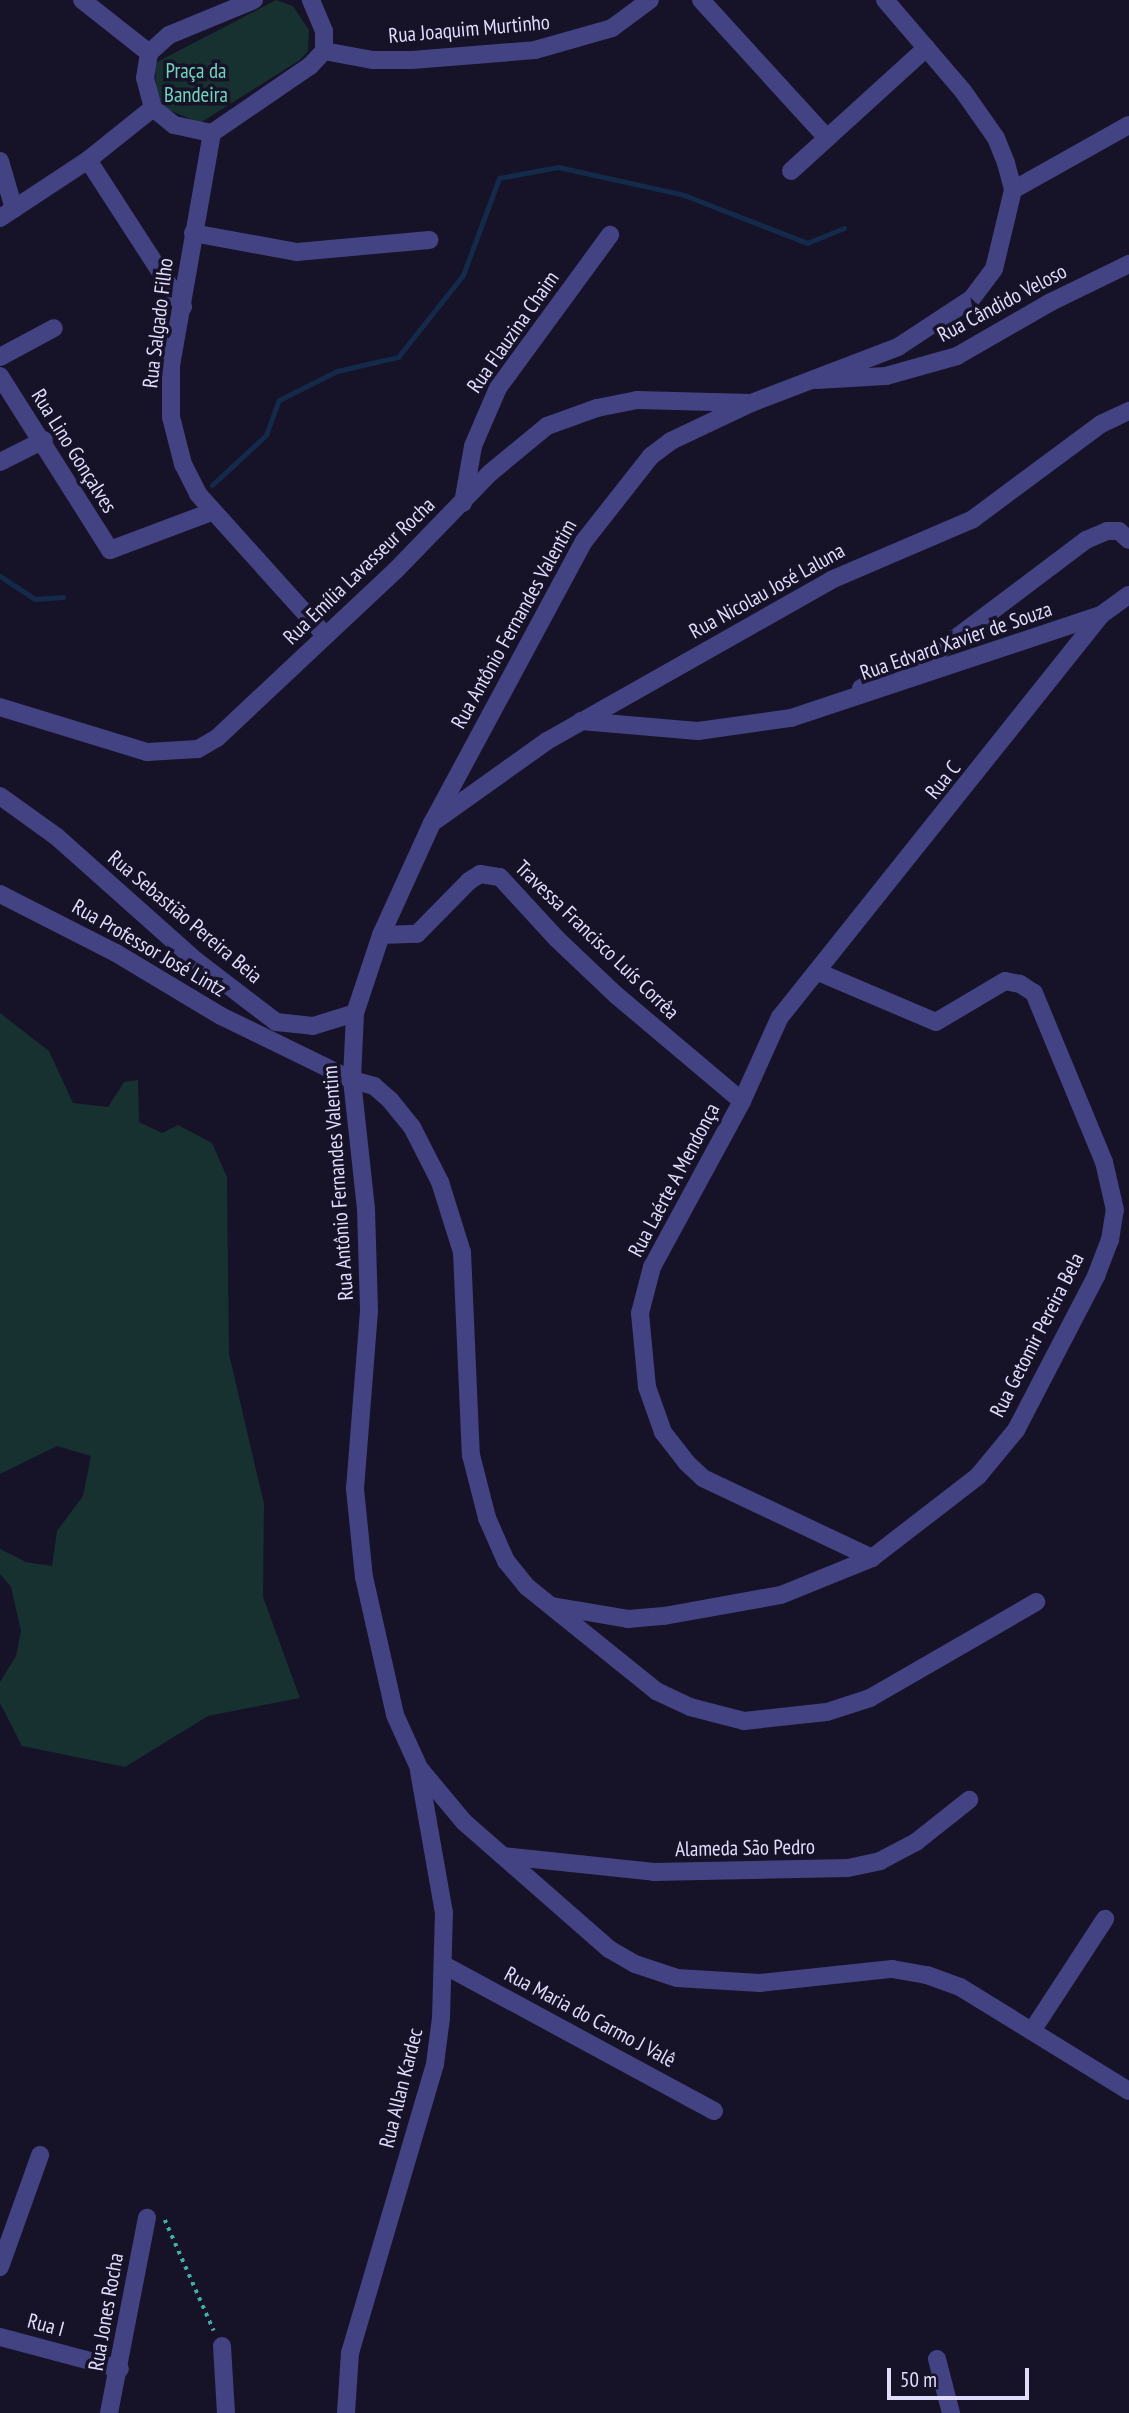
<!DOCTYPE html>
<meta charset="utf-8">
<style>
body{margin:0}
#map{position:relative;width:1129px;height:2413px;overflow:hidden;background:#161227;font-family:"PT Sans Narrow",sans-serif}
div>[style]{position:absolute}
.green>*{inset:0;background:#16312f}
.stream>*{height:5px;margin:-2.5px;padding:0 2.5px;transform-origin:2.5px;border-radius:2.5px;background:#142a4a}
.path>*{height:3.5px;margin-top:-1.75px;transform-origin:0;background:repeating-linear-gradient(90deg,#3cb0a6 0 3.5px,transparent 0 8.5px)}
.minor>*{height:18px;margin:-9px;padding:0 9px;transform-origin:9px;border-radius:9px;background:#434282}
.tertiary>*{height:18px;margin:-9px;padding:0 9px;transform-origin:9px;border-radius:9px;background:#434282}
span{translate:-50% -50%;white-space:nowrap;text-align:center;line-height:1.15;-webkit-text-stroke:7px #161227;paint-order:stroke}
.street-label{font-size:21px;color:#dfdcfc}
.park-label{font-size:21px;color:#6ed6ba}
.scale{position:absolute;left:887px;top:2368px;width:142px;height:32px;box-sizing:border-box;border:4px solid #dfdcfc;border-top:0;padding-left:9px;font-size:21px;line-height:24px;white-space:nowrap;color:#dfdcfc;-webkit-text-stroke:5px #161227;paint-order:stroke}
</style>
<div id="map">
<div class="green">
<i style="clip-path:polygon(276px 0,293px 6px,309px 30px,308px 51px,300px 60px,200px 123px,164px 108px,156px 92px,155px 63px)"></i>
<i style="clip-path:polygon(0 1013px,49px 1051px,73px 1103px,108px 1107px,124px 1082px,138px 1080px,139px 1122px,162px 1133px,178px 1125px,212px 1143px,227px 1177px,229px 1354px,264px 1504px,263px 1597px,300px 1698px,208px 1716px,125px 1767px,22px 1746px,0 1703px,0 1682px,16px 1656px,21px 1631px,11px 1587px,0 1574px,0 1549px,26px 1562px,52px 1566px,57px 1531px,83px 1496px,91px 1456px,57px 1446px,0 1474px)"></i>
</div>
<div class="stream">
<i style="left:212px;top:485px;width:74px;rotate:-42.8deg"></i>
<i style="left:266px;top:435px;width:37px;rotate:-70deg"></i>
<i style="left:279px;top:400px;width:65px;rotate:-26.6deg"></i>
<i style="left:337px;top:371px;width:63px;rotate:-12.9deg"></i>
<i style="left:398px;top:357px;width:105px;rotate:-51.6deg"></i>
<i style="left:463px;top:275px;width:103px;rotate:-69.6deg"></i>
<i style="left:499px;top:178px;width:60px;rotate:-10.6deg"></i>
<i style="left:558px;top:167px;width:129px;rotate:12.5deg"></i>
<i style="left:684px;top:195px;width:132px;rotate:21.3deg"></i>
<i style="left:807px;top:243px;width:40px;rotate:-22deg"></i>
<i style="left:0;top:576px;width:42px;rotate:33.3deg"></i>
<i style="left:35px;top:599px;width:28px;rotate:-4deg"></i>
</div>
<div class="path">
<i style="left:165px;top:2220px;width:121px;rotate:66.2deg"></i>
</div>
<div class="minor">
<i style="left:82px;top:0;width:85px;rotate:38.3deg"></i>
<i style="left:254px;top:0;width:92px;rotate:157.6deg"></i>
<i style="left:169px;top:35px;width:27px;rotate:138deg"></i>
<i style="left:149px;top:53px;width:25px;rotate:99deg"></i>
<i style="left:145px;top:78px;width:31px;rotate:75deg"></i>
<i style="left:153px;top:108px;width:27px;rotate:39deg"></i>
<i style="left:174px;top:125px;width:39px;rotate:12deg"></i>
<i style="left:212px;top:133px;width:119px;rotate:-34.4deg"></i>
<i style="left:310px;top:66px;width:21px;rotate:-47deg"></i>
<i style="left:324px;top:51px;width:20px;rotate:-90deg"></i>
<i style="left:324px;top:31px;width:34px;rotate:-113deg"></i>
<i style="left:701px;top:0;width:187px;rotate:47.6deg"></i>
<i style="left:324px;top:51px;width:50px;rotate:10.4deg"></i>
<i style="left:373px;top:60px;width:39px"></i>
<i style="left:412px;top:60px;width:123px;rotate:-4.6deg"></i>
<i style="left:535px;top:50px;width:80px;rotate:-15.9deg"></i>
<i style="left:612px;top:28px;width:47px;rotate:-36.4deg"></i>
<i style="left:212px;top:133px;width:237px;rotate:100deg"></i>
<i style="left:171px;top:366px;width:51px;rotate:90deg"></i>
<i style="left:171px;top:417px;width:49px;rotate:75.7deg"></i>
<i style="left:183px;top:464px;width:34px;rotate:63deg"></i>
<i style="left:198px;top:494px;width:190px;rotate:48deg"></i>
<i style="left:88px;top:160px;width:175px;rotate:57.1deg"></i>
<i style="left:0;top:161px;width:50px;rotate:73.7deg"></i>
<i style="left:791px;top:171px;width:183px;rotate:-42.3deg"></i>
<i style="left:1013px;top:190px;width:133px;rotate:-29.3deg"></i>
<i style="left:0;top:218px;width:105px;rotate:-33.4deg"></i>
<i style="left:88px;top:160px;width:83px;rotate:-38.7deg"></i>
<i style="left:193px;top:233px;width:106px;rotate:10.4deg"></i>
<i style="left:297px;top:252px;width:133px;rotate:-5.2deg"></i>
<i style="left:0;top:357px;width:61px;rotate:-28.2deg"></i>
<i style="left:0;top:376px;width:206px;rotate:57.7deg"></i>
<i style="left:110px;top:550px;width:108px;rotate:-20.6deg"></i>
<i style="left:816px;top:380px;width:70px;rotate:-3.3deg"></i>
<i style="left:886px;top:376px;width:74px;rotate:-15.7deg"></i>
<i style="left:957px;top:356px;width:108px;rotate:-29.9deg"></i>
<i style="left:1051px;top:302px;width:87px;rotate:-26deg"></i>
<i style="left:0;top:462px;width:49px;rotate:-26.6deg"></i>
<i style="left:463px;top:503px;width:58px;rotate:-80deg"></i>
<i style="left:473px;top:446px;width:63px;rotate:-66.7deg"></i>
<i style="left:498px;top:388px;width:190px;rotate:-53.8deg"></i>
<i style="left:861px;top:688px;width:88px;rotate:-25.7deg"></i>
<i style="left:940px;top:650px;width:183px;rotate:-37deg"></i>
<i style="left:1086px;top:540px;width:23px;rotate:-23deg"></i>
<i style="left:1107px;top:531px;width:12px"></i>
<i style="left:1119px;top:531px;width:13px;rotate:42deg"></i>
<i style="left:0;top:707px;width:154px;rotate:17deg"></i>
<i style="left:147px;top:752px;width:51px;rotate:-3.4deg"></i>
<i style="left:198px;top:749px;width:22px;rotate:-30deg"></i>
<i style="left:217px;top:738px;width:244px;rotate:-43.2deg"></i>
<i style="left:395px;top:571px;width:136px;rotate:-45.9deg"></i>
<i style="left:490px;top:473px;width:74px;rotate:-39.5deg"></i>
<i style="left:547px;top:426px;width:53px;rotate:-19.8deg"></i>
<i style="left:597px;top:408px;width:41px;rotate:-11.3deg"></i>
<i style="left:637px;top:400px;width:114px;rotate:1.5deg"></i>
<i style="left:581px;top:721px;width:117px;rotate:4.9deg"></i>
<i style="left:698px;top:731px;width:94px;rotate:-8deg"></i>
<i style="left:791px;top:718px;width:327px;rotate:-18.4deg"></i>
<i style="left:1101px;top:615px;width:34px;rotate:-36deg"></i>
<i style="left:432px;top:823px;width:141px;rotate:-35.5deg"></i>
<i style="left:547px;top:741px;width:326px;rotate:-29.5deg"></i>
<i style="left:831px;top:580px;width:155px;rotate:-23.2deg"></i>
<i style="left:973px;top:519px;width:159px;rotate:-36.6deg"></i>
<i style="left:1101px;top:424px;width:31px;rotate:-25deg"></i>
<i style="left:0;top:894px;width:130px;rotate:27deg"></i>
<i style="left:116px;top:953px;width:122px;rotate:31deg"></i>
<i style="left:221px;top:1016px;width:146px;rotate:26deg"></i>
<i style="left:352px;top:1080px;width:23px;rotate:15deg"></i>
<i style="left:374px;top:1086px;width:21px;rotate:41deg"></i>
<i style="left:390px;top:1100px;width:35px;rotate:51deg"></i>
<i style="left:412px;top:1127px;width:62px;rotate:63deg"></i>
<i style="left:440px;top:1182px;width:73px;rotate:72.6deg"></i>
<i style="left:462px;top:1252px;width:203px;rotate:87.5deg"></i>
<i style="left:471px;top:1455px;width:65px;rotate:75.7deg"></i>
<i style="left:487px;top:1518px;width:47px;rotate:66.2deg"></i>
<i style="left:506px;top:1561px;width:32px;rotate:51deg"></i>
<i style="left:526px;top:1586px;width:167px;rotate:38.9deg"></i>
<i style="left:656px;top:1691px;width:38px;rotate:25deg"></i>
<i style="left:690px;top:1707px;width:56px;rotate:14.5deg"></i>
<i style="left:744px;top:1721px;width:83px;rotate:-6.2deg"></i>
<i style="left:827px;top:1712px;width:45px;rotate:-18deg"></i>
<i style="left:870px;top:1698px;width:192px;rotate:-30deg"></i>
<i style="left:381px;top:935px;width:36px;rotate:-2deg"></i>
<i style="left:417px;top:934px;width:74px;rotate:-45.5deg"></i>
<i style="left:469px;top:881px;width:13px;rotate:-32deg"></i>
<i style="left:480px;top:874px;width:20px;rotate:9deg"></i>
<i style="left:500px;top:877px;width:84px;rotate:47.4deg"></i>
<i style="left:557px;top:939px;width:81px;rotate:43.5deg"></i>
<i style="left:616px;top:995px;width:165px;rotate:40.1deg"></i>
<i style="left:872px;top:1558px;width:187px;rotate:-154.7deg"></i>
<i style="left:703px;top:1478px;width:22px;rotate:-137deg"></i>
<i style="left:687px;top:1463px;width:39px;rotate:-128deg"></i>
<i style="left:663px;top:1432px;width:48px;rotate:-109.6deg"></i>
<i style="left:647px;top:1387px;width:74px;rotate:-95.4deg"></i>
<i style="left:640px;top:1313px;width:48px;rotate:-75.4deg"></i>
<i style="left:652px;top:1267px;width:189px;rotate:-61.5deg"></i>
<i style="left:742px;top:1101px;width:92px;rotate:-65.7deg"></i>
<i style="left:780px;top:1017px;width:514px;rotate:-51.39deg"></i>
<i style="left:552px;top:1606px;width:77px;rotate:9.7deg"></i>
<i style="left:628px;top:1619px;width:36px;rotate:-5deg"></i>
<i style="left:664px;top:1616px;width:119px;rotate:-10.2deg"></i>
<i style="left:781px;top:1595px;width:98px;rotate:-22.1deg"></i>
<i style="left:872px;top:1558px;width:134px;rotate:-37.7deg"></i>
<i style="left:978px;top:1476px;width:60px;rotate:-50.4deg"></i>
<i style="left:1016px;top:1430px;width:174px;rotate:-62.5deg"></i>
<i style="left:1096px;top:1276px;width:39px;rotate:-69deg"></i>
<i style="left:1110px;top:1240px;width:30px;rotate:-81deg"></i>
<i style="left:1115px;top:1210px;width:49px;rotate:-102.9deg"></i>
<i style="left:1104px;top:1162px;width:183px;rotate:-112.5deg"></i>
<i style="left:1034px;top:993px;width:17px;rotate:-147deg"></i>
<i style="left:1020px;top:984px;width:15px;rotate:-169deg"></i>
<i style="left:1005px;top:981px;width:80px;rotate:149.3deg"></i>
<i style="left:936px;top:1022px;width:128px;rotate:-157deg"></i>
<i style="left:503px;top:1856px;width:152px;rotate:6deg"></i>
<i style="left:654px;top:1872px;width:194px;rotate:-1.2deg"></i>
<i style="left:848px;top:1868px;width:33px;rotate:-12deg"></i>
<i style="left:880px;top:1861px;width:41px;rotate:-27.8deg"></i>
<i style="left:916px;top:1842px;width:68px;rotate:-38.4deg"></i>
<i style="left:444px;top:1965px;width:307px;rotate:28.4deg"></i>
<i style="left:1032px;top:2031px;width:134px;rotate:-56.9deg"></i>
<i style="left:0;top:2267px;width:119px;rotate:-70.3deg"></i>
<i style="left:0;top:2337px;width:124px;rotate:14.9deg"></i>
<i style="left:222px;top:2346px;width:67px;rotate:86.6deg"></i>
<i style="left:937px;top:2359px;width:56px;rotate:75.5deg"></i>
<i style="left:109px;top:2413px;width:199px;rotate:-79deg"></i>
</div>
<div class="tertiary">
<i style="left:885px;top:0;width:120px;rotate:49.4deg"></i>
<i style="left:963px;top:91px;width:57px;rotate:54.9deg"></i>
<i style="left:996px;top:138px;width:27px;rotate:68deg"></i>
<i style="left:1006px;top:163px;width:28px;rotate:75deg"></i>
<i style="left:1013px;top:190px;width:81px;rotate:103.5deg"></i>
<i style="left:994px;top:269px;width:38px;rotate:127deg"></i>
<i style="left:971px;top:299px;width:87px;rotate:146.7deg"></i>
<i style="left:898px;top:347px;width:157px;rotate:159.1deg"></i>
<i style="left:751px;top:403px;width:89px;rotate:154.6deg"></i>
<i style="left:671px;top:441px;width:25px;rotate:143deg"></i>
<i style="left:651px;top:456px;width:108px;rotate:128.2deg"></i>
<i style="left:584px;top:541px;width:320px;rotate:118.3deg"></i>
<i style="left:432px;top:823px;width:123px;rotate:114.5deg"></i>
<i style="left:381px;top:935px;width:82px;rotate:108.4deg"></i>
<i style="left:355px;top:1013px;width:67px;rotate:92.6deg"></i>
<i style="left:352px;top:1080px;width:130px;rotate:83.8deg"></i>
<i style="left:366px;top:1209px;width:102px;rotate:88.3deg"></i>
<i style="left:369px;top:1311px;width:179px;rotate:94.5deg"></i>
<i style="left:355px;top:1489px;width:88px;rotate:84.2deg"></i>
<i style="left:364px;top:1577px;width:141px;rotate:77.3deg"></i>
<i style="left:395px;top:1715px;width:58px;rotate:65.6deg"></i>
<i style="left:419px;top:1768px;width:70px;rotate:50.2deg"></i>
<i style="left:464px;top:1822px;width:193px;rotate:41.2deg"></i>
<i style="left:609px;top:1949px;width:30px;rotate:30deg"></i>
<i style="left:635px;top:1964px;width:44px;rotate:18.4deg"></i>
<i style="left:677px;top:1978px;width:83px;rotate:3.4deg"></i>
<i style="left:760px;top:1983px;width:133px;rotate:-6.1deg"></i>
<i style="left:892px;top:1969px;width:36px;rotate:10deg"></i>
<i style="left:927px;top:1975px;width:35px;rotate:20deg"></i>
<i style="left:960px;top:1987px;width:198px;rotate:31.6deg"></i>
<i style="left:0;top:796px;width:70px;rotate:35.7deg"></i>
<i style="left:57px;top:837px;width:185px;rotate:41.7deg"></i>
<i style="left:195px;top:960px;width:102px;rotate:37.4deg"></i>
<i style="left:276px;top:1022px;width:37px;rotate:6deg"></i>
<i style="left:313px;top:1026px;width:44px;rotate:-17.2deg"></i>
<i style="left:346px;top:2413px;width:60px;rotate:-86.2deg"></i>
<i style="left:350px;top:2353px;width:301px;rotate:-73.6deg"></i>
<i style="left:435px;top:2064px;width:46px;rotate:-82.6deg"></i>
<i style="left:441px;top:2018px;width:105px;rotate:-88.4deg"></i>
<i style="left:444px;top:1913px;width:144px;rotate:-100deg"></i>
</div>
<div class="street-label">
<span style="left:469px;top:29px;rotate:-5deg">Rua Joaquim Murtinho</span>
<span style="left:1002px;top:303px;rotate:-28deg">Rua Cândido Veloso</span>
<span style="left:158px;top:323px;rotate:-83deg">Rua Salgado Filho</span>
<span style="left:513px;top:332px;rotate:-55deg">Rua Flauzina Chaim</span>
<span style="left:74px;top:451px;rotate:58deg">Rua Lino Gonçalves</span>
<span style="left:359px;top:571px;rotate:-44deg">Rua Emília Lavasseur Rocha</span>
<span style="left:767px;top:591px;rotate:-29deg">Rua Nicolau José Laluna</span>
<span style="left:514px;top:624px;rotate:-61deg">Rua Antônio Fernandes Valentim</span>
<span style="left:956px;top:641px;rotate:-19deg">Rua Edvard Xavier de Souza</span>
<span style="left:943px;top:780px;rotate:-51deg">Rua C</span>
<span style="left:185px;top:917px;rotate:40deg">Rua Sebastião Pereira Beia</span>
<span style="left:597px;top:940px;rotate:44deg">Travessa Francisco Luís Corrêa</span>
<span style="left:149px;top:948px;rotate:30deg">Rua Professor José Lintz</span>
<span style="left:674px;top:1180px;rotate:-62deg">Rua Laérte A Mendonça</span>
<span style="left:338px;top:1183px;rotate:-94deg">Rua Antônio Fernandes Valentim</span>
<span style="left:1037px;top:1335px;rotate:-63deg">Rua Getomir Pereira Bela</span>
<span style="left:745px;top:1848px;rotate:-1deg">Alameda São Pedro</span>
<span style="left:590px;top:2017px;rotate:28deg">Rua Maria do Carmo J Valê</span>
<span style="left:401px;top:2088px;rotate:-76deg">Rua Allan Kardec</span>
<span style="left:106px;top:2312px;rotate:-80deg">Rua Jones Rocha</span>
<span style="left:46px;top:2325px;rotate:15deg">Rua I</span>
</div>
<div class="park-label">
<span style="left:196px;top:83px">Praça da<br>Bandeira</span>
</div>
<div class="scale">50 m</div>
</div>
